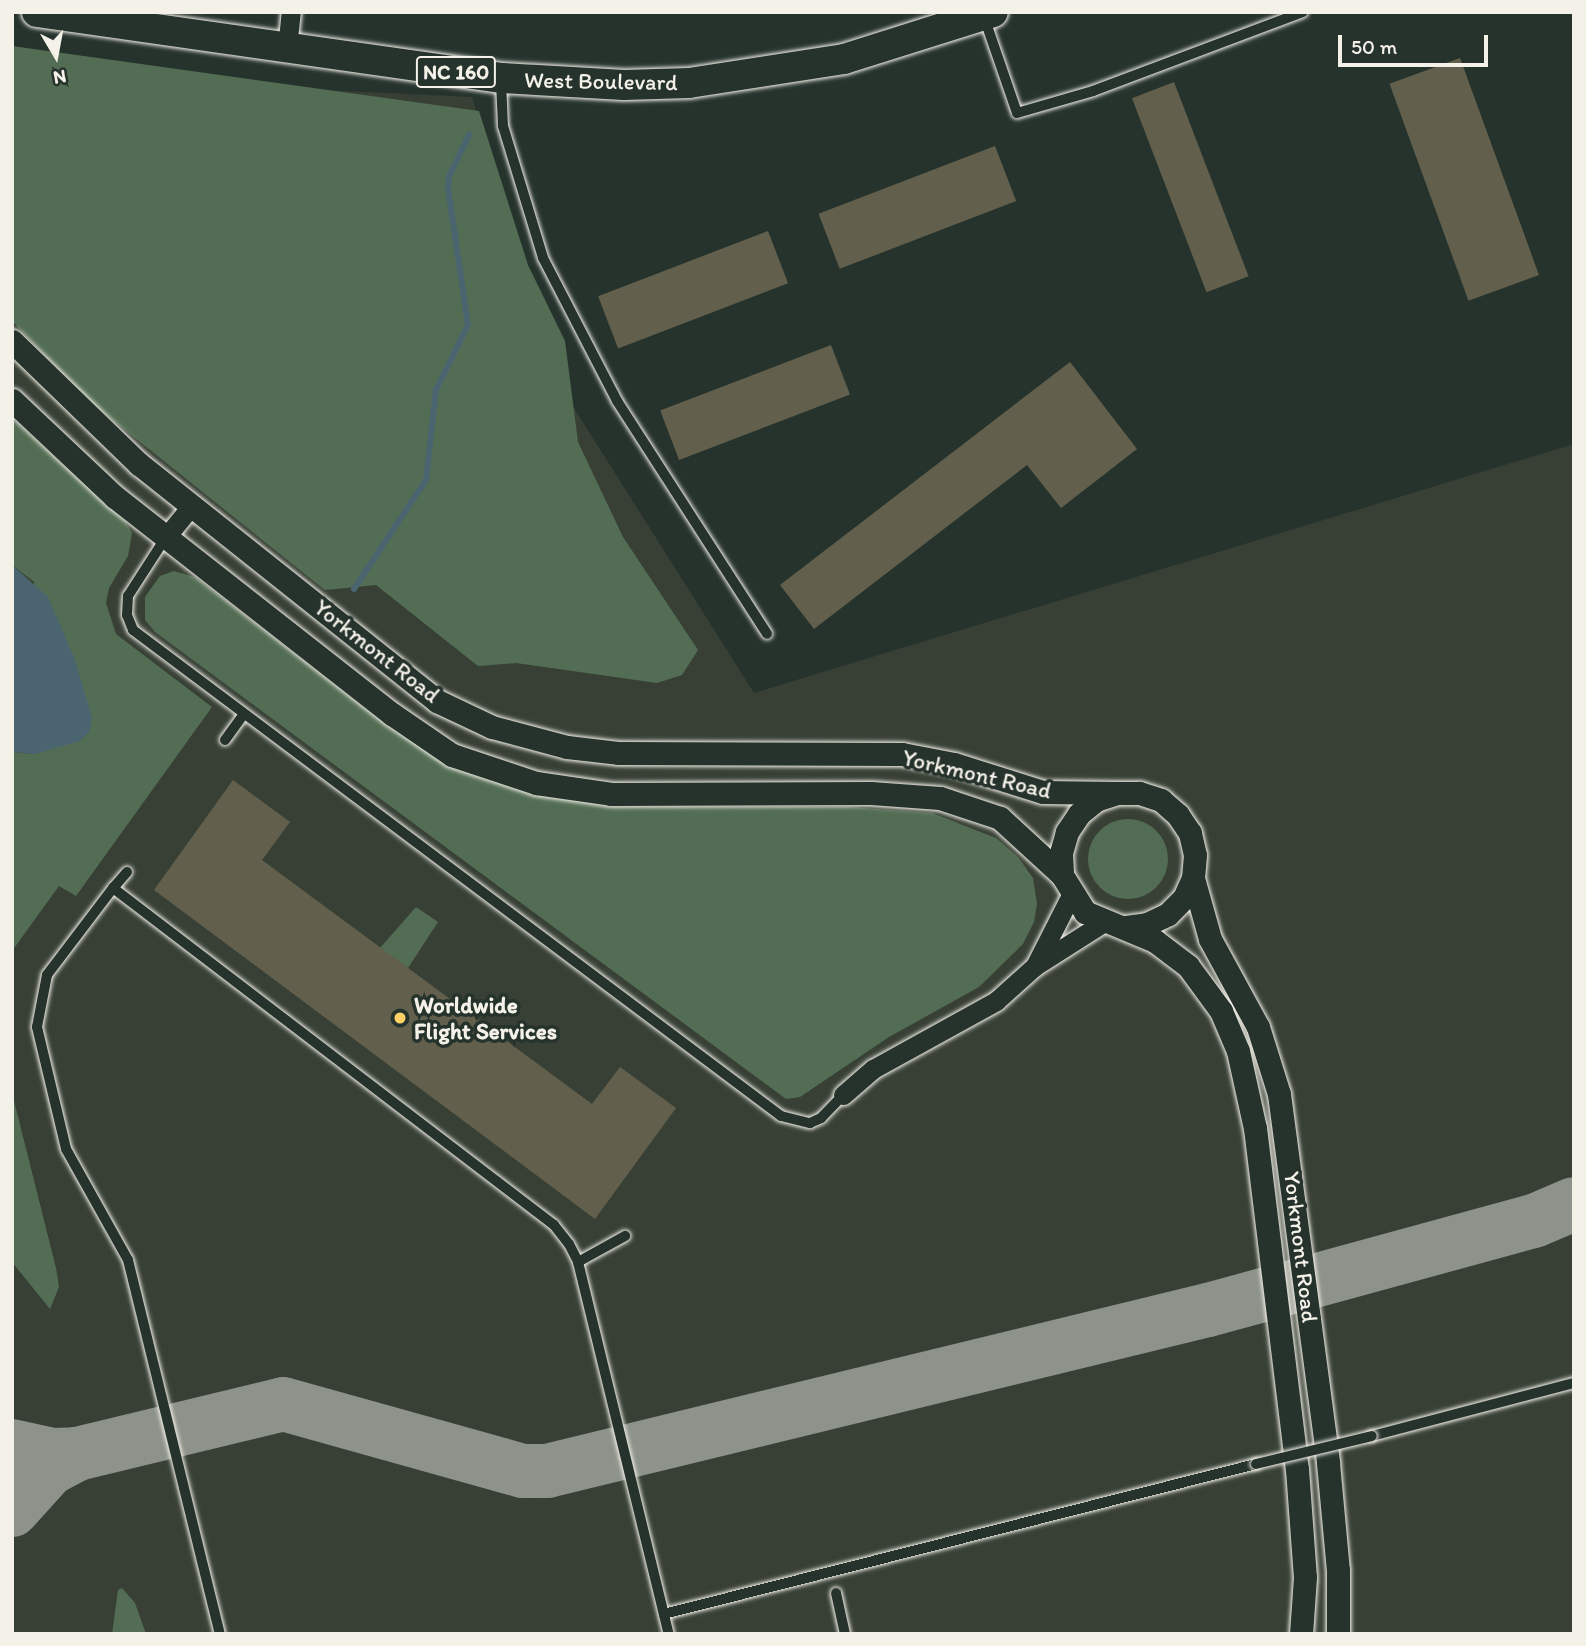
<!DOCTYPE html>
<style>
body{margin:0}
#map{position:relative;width:1586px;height:1646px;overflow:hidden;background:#26332d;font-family:Itim,sans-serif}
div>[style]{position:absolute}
.built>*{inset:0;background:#384036}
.green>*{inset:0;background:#536d54}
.round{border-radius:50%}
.water>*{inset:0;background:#4b6570}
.stream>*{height:6px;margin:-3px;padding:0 3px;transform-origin:3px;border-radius:3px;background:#4b6570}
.taxiway>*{height:54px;margin:-27px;padding:0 27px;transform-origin:27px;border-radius:27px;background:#8d928a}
.building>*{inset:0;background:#62604c;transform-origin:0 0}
.roads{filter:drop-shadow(0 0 2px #f4f1e8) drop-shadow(0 0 2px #f4f1e8)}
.service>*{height:10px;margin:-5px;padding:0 5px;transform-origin:5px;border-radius:5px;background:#26332d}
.minor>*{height:19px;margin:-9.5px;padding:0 9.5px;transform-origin:9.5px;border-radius:9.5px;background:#26332d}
.tertiary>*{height:23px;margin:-11.5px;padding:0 11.5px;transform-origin:11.5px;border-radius:11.5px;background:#26332d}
.primary>*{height:30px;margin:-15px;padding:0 15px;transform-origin:15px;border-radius:15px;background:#26332d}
.bridges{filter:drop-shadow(0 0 2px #f4f1e8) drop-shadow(0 0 2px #f4f1e8)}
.service-bridge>*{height:10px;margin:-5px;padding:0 5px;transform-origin:5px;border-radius:5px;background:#26332d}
.dots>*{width:19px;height:19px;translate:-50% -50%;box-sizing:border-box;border:4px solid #26332d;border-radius:50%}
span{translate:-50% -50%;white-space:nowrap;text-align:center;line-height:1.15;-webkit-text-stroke:7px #26332d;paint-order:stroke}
.shield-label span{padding:2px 5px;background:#26332d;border:2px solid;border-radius:5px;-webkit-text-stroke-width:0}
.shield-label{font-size:21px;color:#f4f1e8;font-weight:700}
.street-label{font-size:23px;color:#f4f1e8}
.poi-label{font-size:23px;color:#f4f1e8;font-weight:700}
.left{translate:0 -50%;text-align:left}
.frame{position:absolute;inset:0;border:14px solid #f4f1e8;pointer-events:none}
.north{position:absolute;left:21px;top:21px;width:70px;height:70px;-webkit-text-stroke:5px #26332d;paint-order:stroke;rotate:170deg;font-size:19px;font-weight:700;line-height:28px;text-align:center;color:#f4f1e8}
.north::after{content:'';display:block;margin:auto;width:24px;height:32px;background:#f4f1e8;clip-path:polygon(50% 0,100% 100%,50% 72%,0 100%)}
.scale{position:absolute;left:1338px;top:35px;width:150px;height:32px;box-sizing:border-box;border:4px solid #f4f1e8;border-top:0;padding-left:9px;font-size:21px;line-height:24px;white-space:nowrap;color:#f4f1e8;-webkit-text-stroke:5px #26332d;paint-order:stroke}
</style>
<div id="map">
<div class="built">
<i style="clip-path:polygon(12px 76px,472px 97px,553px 375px,754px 693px,1574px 444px,1574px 1634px,12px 1634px)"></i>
</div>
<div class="green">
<i style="clip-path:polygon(12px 46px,479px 111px,528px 265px,565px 341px,578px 442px,623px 537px,698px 650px,682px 675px,657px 683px,516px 663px,478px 666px,376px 585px,325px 590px,89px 401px,12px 321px)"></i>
<i style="clip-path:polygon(12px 418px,125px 521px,132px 533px,128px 556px,109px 588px,106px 603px,116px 634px,212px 707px,76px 896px,59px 886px,12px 951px,12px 752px,35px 754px,34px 582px,12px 565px)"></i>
<i style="clip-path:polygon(174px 571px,195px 577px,388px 726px,425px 749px,504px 784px,610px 807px,850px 807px,932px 813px,996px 838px,1018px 857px,1033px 878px,1037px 904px,1034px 922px,1023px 944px,979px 987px,889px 1037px,800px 1097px,786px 1099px,155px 632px,145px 620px,145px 597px,160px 576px)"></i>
<i class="round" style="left:1088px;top:819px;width:80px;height:80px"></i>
<i style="clip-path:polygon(416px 907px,438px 922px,408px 968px,380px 948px)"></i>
<i style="clip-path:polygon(12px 1093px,56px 1268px,59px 1287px,50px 1309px,12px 1262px)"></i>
<i style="clip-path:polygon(122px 1588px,135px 1603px,146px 1634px,112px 1634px,118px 1590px)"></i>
</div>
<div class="water">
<i style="clip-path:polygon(12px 565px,48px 597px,74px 657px,92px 717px,90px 731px,80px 741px,35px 754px,12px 752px)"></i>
</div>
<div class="stream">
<i style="left:354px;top:589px;width:131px;rotate:-56.6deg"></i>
<i style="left:426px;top:480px;width:91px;rotate:-83.7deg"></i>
<i style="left:436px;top:390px;width:72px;rotate:-63.8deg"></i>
<i style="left:468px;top:325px;width:138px;rotate:-98.3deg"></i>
<i style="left:448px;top:188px;width:12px;rotate:-85deg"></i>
<i style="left:449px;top:176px;width:46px;rotate:-64deg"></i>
</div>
<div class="taxiway">
<i style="left:12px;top:1446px;width:42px;rotate:12.4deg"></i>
<i style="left:53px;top:1455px;width:24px;rotate:-2deg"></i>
<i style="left:77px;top:1454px;width:212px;rotate:-13.6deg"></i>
<i style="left:283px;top:1404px;width:249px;rotate:15.6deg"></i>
<i style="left:523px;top:1471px;width:24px"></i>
<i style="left:547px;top:1471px;width:680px;rotate:-13.69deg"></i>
<i style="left:1208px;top:1310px;width:338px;rotate:-15.3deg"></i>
<i style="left:1534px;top:1221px;width:43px;rotate:-23deg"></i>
<i style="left:12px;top:1510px;width:55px;rotate:-47.9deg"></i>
<i style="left:49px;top:1469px;width:32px;rotate:-28deg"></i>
</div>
<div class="building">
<i style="left:1460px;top:58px;width:231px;height:75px;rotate:70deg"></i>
<i style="left:1174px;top:82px;width:208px;height:45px;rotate:69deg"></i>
<i style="left:995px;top:146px;width:59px;height:189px;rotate:69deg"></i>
<i style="left:768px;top:231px;width:56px;height:182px;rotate:69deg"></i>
<i style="left:831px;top:345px;width:53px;height:183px;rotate:69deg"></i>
<i style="clip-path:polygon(1070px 362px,1137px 449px,1061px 508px,1027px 465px,814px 629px,780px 585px)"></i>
<i style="clip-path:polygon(233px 780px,290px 822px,262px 860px,592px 1104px,620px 1067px,676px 1108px,595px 1219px,154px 890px)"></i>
</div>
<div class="roads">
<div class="service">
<i style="left:985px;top:20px;width:98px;rotate:71deg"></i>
<i style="left:1017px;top:113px;width:79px;rotate:-16.1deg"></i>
<i style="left:1093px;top:91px;width:224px;rotate:-20.6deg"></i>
<i style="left:501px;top:82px;width:44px;rotate:87.4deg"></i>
<i style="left:503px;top:126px;width:138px;rotate:73.1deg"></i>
<i style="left:543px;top:258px;width:161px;rotate:62.6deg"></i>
<i style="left:617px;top:401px;width:277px;rotate:57.2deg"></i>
<i style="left:166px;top:537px;width:70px;rotate:122.8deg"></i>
<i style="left:128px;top:596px;width:19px;rotate:93deg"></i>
<i style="left:127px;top:615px;width:16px;rotate:68deg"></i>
<i style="left:133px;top:630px;width:810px;rotate:36.87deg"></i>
<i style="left:781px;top:1116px;width:30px;rotate:14deg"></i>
<i style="left:810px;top:1123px;width:12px;rotate:-24deg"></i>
<i style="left:821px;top:1118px;width:32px;rotate:-46deg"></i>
<i style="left:225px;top:740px;width:32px;rotate:-54deg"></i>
<i style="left:127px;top:872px;width:21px;rotate:131deg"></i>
<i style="left:113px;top:888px;width:555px;rotate:37.39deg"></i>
<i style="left:554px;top:1225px;width:24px;rotate:52deg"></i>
<i style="left:569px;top:1244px;width:20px;rotate:63deg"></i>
<i style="left:578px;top:1262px;width:383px;rotate:76.3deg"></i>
<i style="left:113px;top:888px;width:109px;rotate:127.2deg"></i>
<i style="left:47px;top:975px;width:53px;rotate:100.9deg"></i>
<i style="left:37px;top:1027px;width:125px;rotate:76.6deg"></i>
<i style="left:66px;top:1149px;width:127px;rotate:60.8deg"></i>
<i style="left:128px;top:1260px;width:385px;rotate:76.2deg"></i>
<i style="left:578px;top:1262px;width:54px;rotate:-29deg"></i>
<i style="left:1372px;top:1436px;width:209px;rotate:-14.7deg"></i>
<i style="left:836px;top:1593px;width:42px;rotate:77.6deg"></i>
<i style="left:664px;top:1614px;width:611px;rotate:-14.22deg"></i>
</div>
<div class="minor">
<i style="left:287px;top:48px;width:36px;rotate:-84deg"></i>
<i style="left:166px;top:537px;width:41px;rotate:-50.9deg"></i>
<i style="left:1035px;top:966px;width:80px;rotate:-63.1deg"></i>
<i style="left:843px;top:1095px;width:40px;rotate:-41deg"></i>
<i style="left:873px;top:1069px;width:141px;rotate:-28.9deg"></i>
<i style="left:996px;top:1001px;width:52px;rotate:-41.9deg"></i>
<i style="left:1035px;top:966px;width:82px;rotate:-32.5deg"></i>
</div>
<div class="tertiary">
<i style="left:12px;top:341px;width:177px;rotate:44.1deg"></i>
<i style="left:139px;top:464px;width:381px;rotate:38.5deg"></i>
<i style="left:437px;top:701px;width:61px;rotate:25.3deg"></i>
<i style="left:492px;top:727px;width:78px;rotate:14.9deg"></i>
<i style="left:567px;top:747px;width:51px;rotate:6.7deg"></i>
<i style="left:618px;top:753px;width:284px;rotate:0.2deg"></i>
<i style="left:902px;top:754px;width:53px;rotate:10.9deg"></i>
<i style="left:954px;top:764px;width:93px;rotate:17.5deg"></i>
<i style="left:1043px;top:792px;width:74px;rotate:0.8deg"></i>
<i style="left:12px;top:400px;width:141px;rotate:43.3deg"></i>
<i style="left:115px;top:497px;width:352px;rotate:38.1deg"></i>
<i style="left:392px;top:714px;width:73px;rotate:34.3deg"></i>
<i style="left:452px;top:755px;width:89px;rotate:18.4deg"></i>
<i style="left:536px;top:783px;width:76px;rotate:8.3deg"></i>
<i style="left:611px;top:794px;width:260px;rotate:-0.2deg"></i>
<i style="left:871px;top:793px;width:69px;rotate:4.1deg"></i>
<i style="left:940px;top:798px;width:63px;rotate:18.4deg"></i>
<i style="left:1000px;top:818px;width:84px;rotate:42.6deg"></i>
<i style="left:1193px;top:878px;width:63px;rotate:74.4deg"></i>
<i style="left:1210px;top:939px;width:100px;rotate:61.4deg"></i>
<i style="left:1258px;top:1027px;width:70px;rotate:72.6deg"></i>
<i style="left:1279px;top:1094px;width:372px;rotate:82.4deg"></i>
<i style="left:1328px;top:1463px;width:107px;rotate:84.7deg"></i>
<i style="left:1338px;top:1570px;width:64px;rotate:90deg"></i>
<i style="left:1126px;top:927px;width:21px;rotate:-8deg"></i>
<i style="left:1147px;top:924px;width:23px;rotate:-25deg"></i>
<i style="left:1168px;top:914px;width:23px;rotate:-45deg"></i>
<i style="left:1184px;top:898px;width:22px;rotate:-66deg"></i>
<i style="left:1193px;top:878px;width:23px;rotate:-85deg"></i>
<i style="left:1195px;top:855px;width:23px;rotate:-103deg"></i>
<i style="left:1190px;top:833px;width:22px;rotate:-124deg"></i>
<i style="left:1178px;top:815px;width:23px;rotate:-139deg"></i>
<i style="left:1161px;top:800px;width:23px;rotate:-162deg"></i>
<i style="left:1139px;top:793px;width:22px;rotate:180deg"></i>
<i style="left:1117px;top:793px;width:22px;rotate:162deg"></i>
<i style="left:1096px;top:800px;width:22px;rotate:141deg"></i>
<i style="left:1079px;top:814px;width:22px;rotate:124deg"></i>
<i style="left:1067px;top:832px;width:22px;rotate:106deg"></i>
<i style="left:1061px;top:853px;width:22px;rotate:87deg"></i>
<i style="left:1062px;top:875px;width:44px;rotate:58.1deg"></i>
<i style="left:1085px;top:912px;width:76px;rotate:22.5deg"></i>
<i style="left:1155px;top:941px;width:41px;rotate:37.1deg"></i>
<i style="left:1188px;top:966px;width:56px;rotate:53.7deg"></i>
<i style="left:1221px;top:1011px;width:43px;rotate:67deg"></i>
<i style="left:1238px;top:1051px;width:79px;rotate:77.6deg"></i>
<i style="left:1255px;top:1128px;width:344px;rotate:83deg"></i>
<i style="left:1297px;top:1469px;width:108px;rotate:85.8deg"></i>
<i style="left:1305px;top:1577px;width:57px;rotate:94deg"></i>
</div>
<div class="primary">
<i style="left:37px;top:12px;width:470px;rotate:8.1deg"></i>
<i style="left:502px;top:78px;width:122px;rotate:3.3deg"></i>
<i style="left:624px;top:85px;width:65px;rotate:-1.8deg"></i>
<i style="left:689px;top:83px;width:157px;rotate:-8.8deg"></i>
<i style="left:844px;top:59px;width:156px;rotate:-17.5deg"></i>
</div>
</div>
<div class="bridges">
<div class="service-bridge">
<i style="left:1256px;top:1464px;width:119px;rotate:-13.6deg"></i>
</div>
</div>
<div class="dots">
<i style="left:400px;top:1018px;background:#ffd166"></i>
</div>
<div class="shield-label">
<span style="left:456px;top:72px">NC 160</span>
</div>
<div class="street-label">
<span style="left:601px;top:81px;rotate:1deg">West Boulevard</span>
<span style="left:377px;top:651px;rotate:38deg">Yorkmont Road</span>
<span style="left:977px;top:774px;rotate:13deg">Yorkmont Road</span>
<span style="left:1301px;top:1247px;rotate:83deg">Yorkmont Road</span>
</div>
<div class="poi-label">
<span class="left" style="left:414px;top:1018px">Worldwide<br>Flight Services</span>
</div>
<div class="frame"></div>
<div class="north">N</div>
<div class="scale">50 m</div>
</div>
